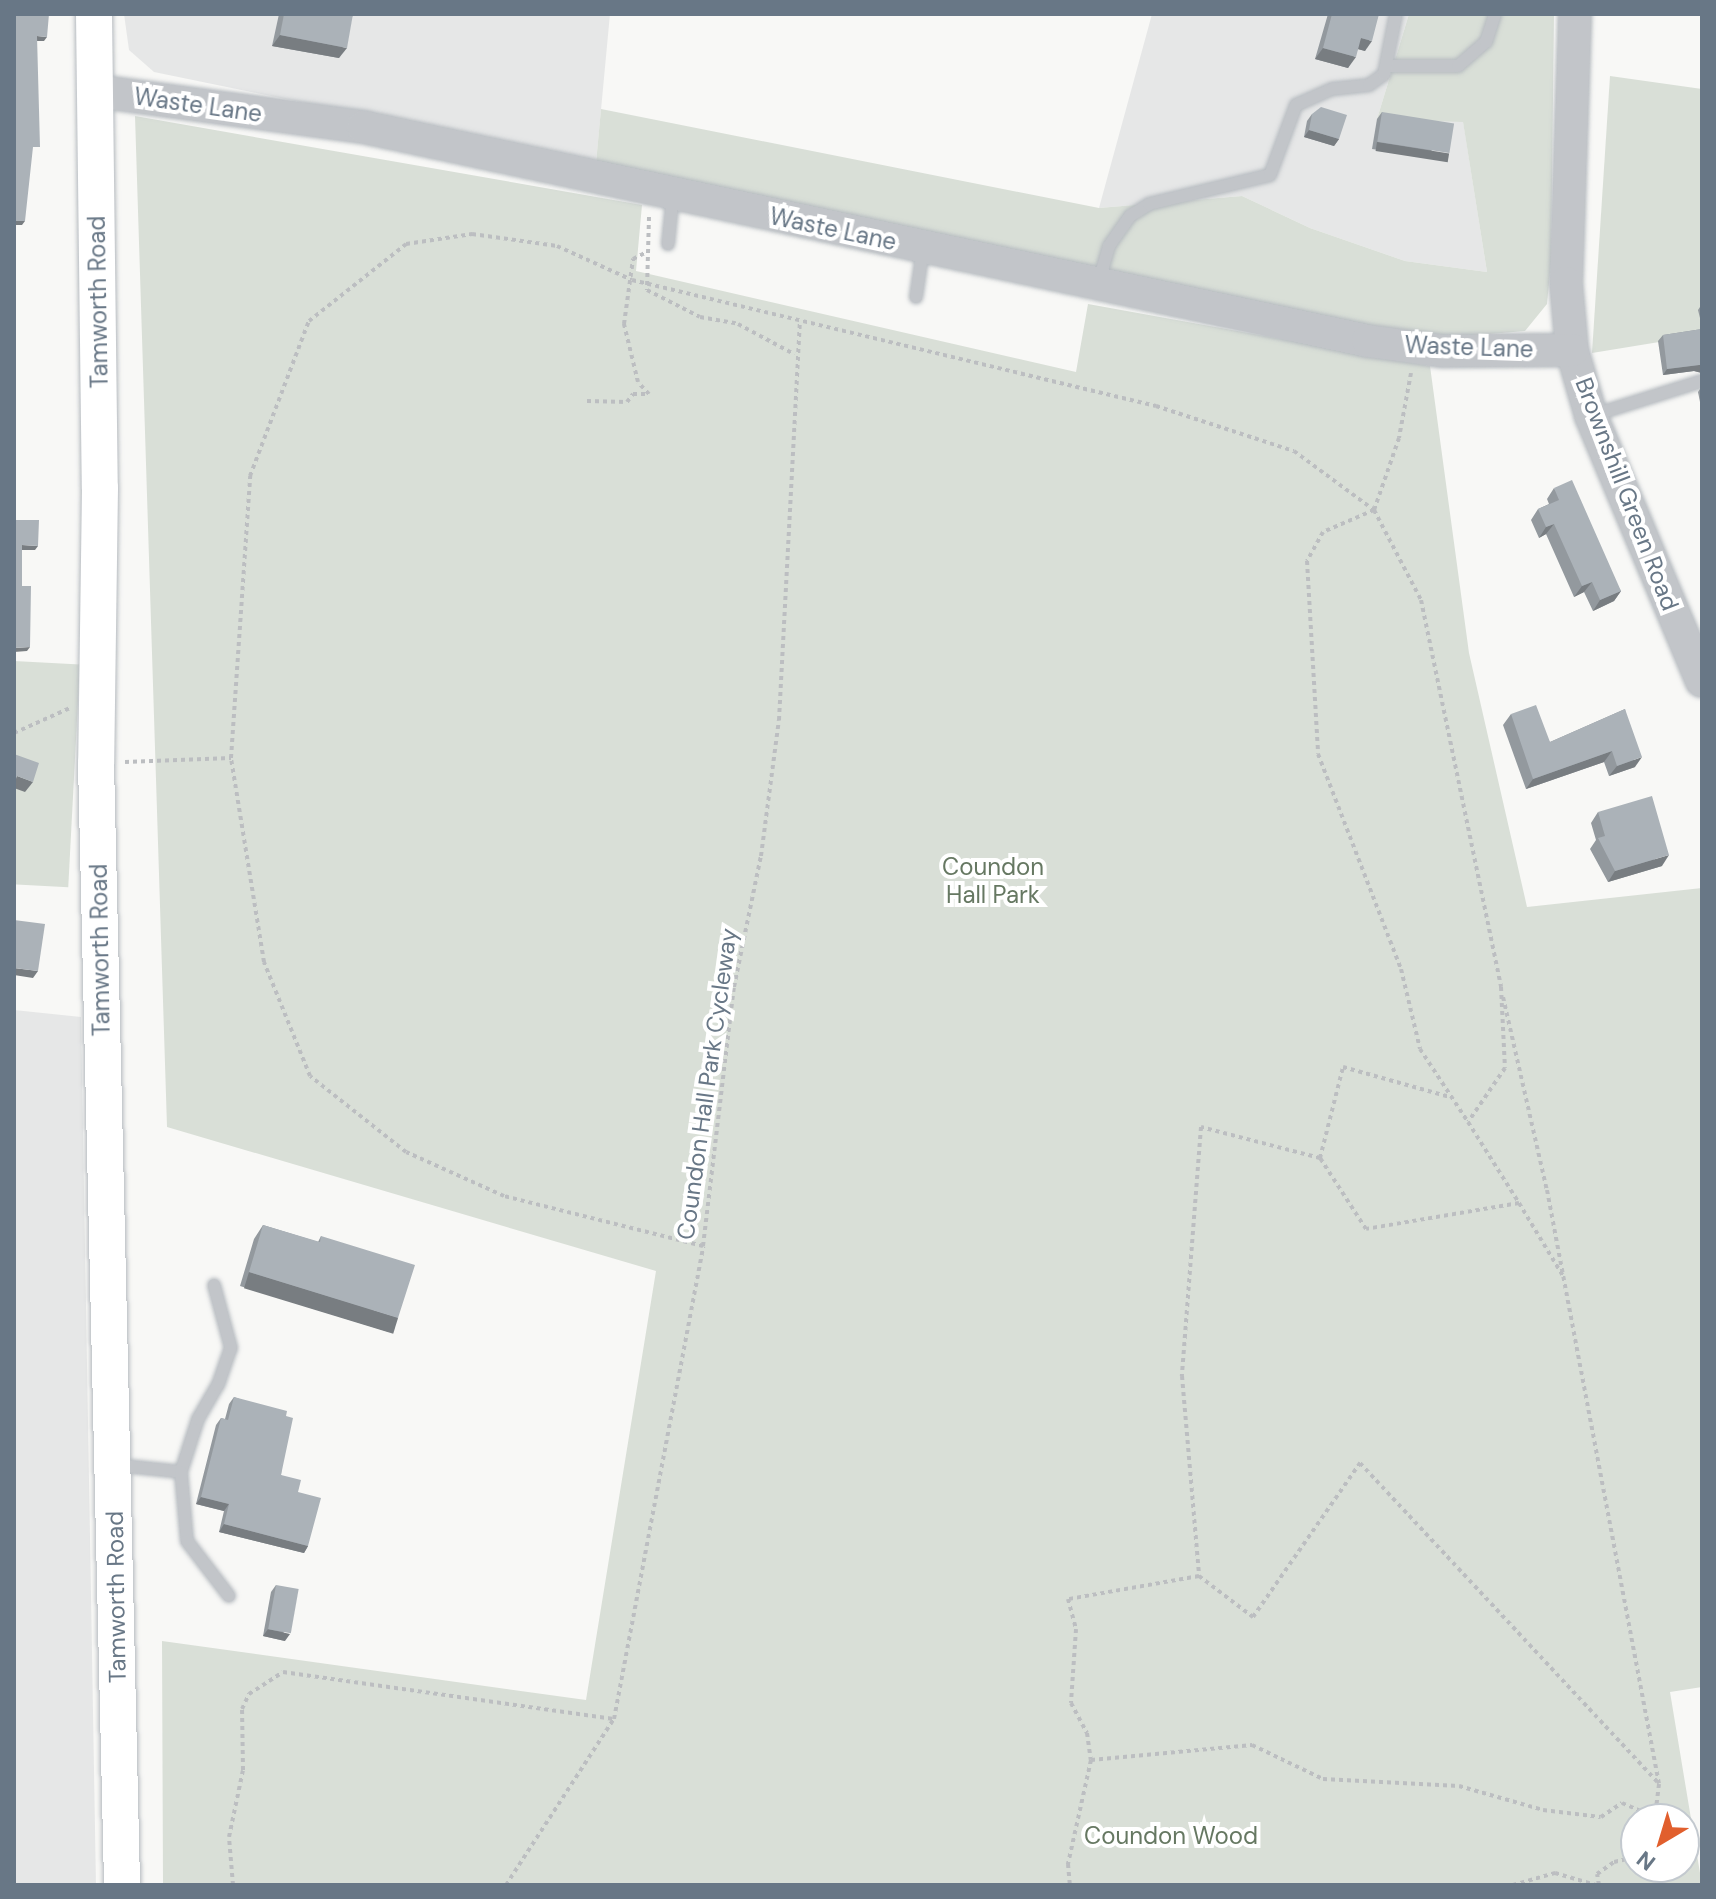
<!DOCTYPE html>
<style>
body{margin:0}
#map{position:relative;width:1716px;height:1899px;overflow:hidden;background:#f8f8f6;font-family:"DM Sans",sans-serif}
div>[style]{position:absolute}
.built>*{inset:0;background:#e6e7e7}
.green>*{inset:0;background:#d9dfd7;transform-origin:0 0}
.path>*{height:4px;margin-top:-2px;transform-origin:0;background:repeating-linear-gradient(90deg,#bcbec1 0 4px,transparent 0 8px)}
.roads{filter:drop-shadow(0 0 2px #b6bbc0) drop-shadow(0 0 2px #b6bbc0)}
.service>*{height:12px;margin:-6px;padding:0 6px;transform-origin:6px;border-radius:6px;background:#c2c5c9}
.tertiary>*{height:32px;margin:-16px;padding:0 16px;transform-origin:16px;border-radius:16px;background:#c2c5c9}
.secondary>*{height:36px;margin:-18px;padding:0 18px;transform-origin:18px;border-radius:18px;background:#fff}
.wall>*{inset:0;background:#93999e}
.shaded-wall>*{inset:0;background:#787d81;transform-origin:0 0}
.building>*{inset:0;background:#abb2b8;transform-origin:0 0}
span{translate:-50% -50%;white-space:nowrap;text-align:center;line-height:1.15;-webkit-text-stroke:8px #fff;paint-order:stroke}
.street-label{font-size:24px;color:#687786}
.park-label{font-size:24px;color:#667862}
.frame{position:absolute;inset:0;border:16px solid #687786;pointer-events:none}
.north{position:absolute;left:1620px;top:1803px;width:80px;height:80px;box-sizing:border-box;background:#fff;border:2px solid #c3c9cf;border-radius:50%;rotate:218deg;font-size:22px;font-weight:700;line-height:32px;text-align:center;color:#687786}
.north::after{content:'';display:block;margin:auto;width:28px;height:36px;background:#e15f2d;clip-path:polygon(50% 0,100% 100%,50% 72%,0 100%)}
</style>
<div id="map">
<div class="built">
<i style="clip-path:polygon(124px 14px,610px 14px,596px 163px,154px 72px,129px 50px)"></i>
<i style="clip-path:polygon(1152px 14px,1409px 14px,1377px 119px,1463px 121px,1487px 272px,1405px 261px,1310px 228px,1242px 196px,1099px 208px)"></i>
<i style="clip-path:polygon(14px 1010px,81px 1017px,96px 1885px,14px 1885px)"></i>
</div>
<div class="green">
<i style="clip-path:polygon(1409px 14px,1554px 14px,1551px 262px,1547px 304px,1525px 331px,1430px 339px,596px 163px,601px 109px,1099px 208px,1242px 196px,1310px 228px,1405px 261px,1487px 272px,1463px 122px,1377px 119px)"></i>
<i style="clip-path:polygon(1610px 76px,1702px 89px,1702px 335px,1592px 353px)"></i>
<i style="clip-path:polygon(evenodd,135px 116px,642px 205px,636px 271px,1076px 372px,1088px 304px,1430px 366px,1469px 653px,1527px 907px,1702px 888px,1702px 1687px,1670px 1692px,1702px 1885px,163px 1885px,162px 1641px,586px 1700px,656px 1271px,167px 1127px,135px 116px,1636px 1819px,1684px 1819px,1684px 1867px,1636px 1867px,1636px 1819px)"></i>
<i style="left:14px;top:661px;width:66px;height:223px;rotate:3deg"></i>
</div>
<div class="path">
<i style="left:649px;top:217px;width:73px;rotate:91.6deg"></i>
<i style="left:647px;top:290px;width:59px;rotate:27deg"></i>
<i style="left:700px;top:317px;width:39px;rotate:10deg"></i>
<i style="left:738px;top:324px;width:64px;rotate:28.2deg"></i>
<i style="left:1411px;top:373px;width:66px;rotate:100.5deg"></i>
<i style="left:1399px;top:438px;width:76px;rotate:109.1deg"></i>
<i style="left:1374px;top:510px;width:56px;rotate:156.7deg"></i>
<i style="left:1323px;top:532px;width:33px;rotate:119deg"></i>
<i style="left:1307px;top:561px;width:193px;rotate:86.7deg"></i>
<i style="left:1318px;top:754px;width:230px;rotate:68.9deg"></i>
<i style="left:1401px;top:969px;width:82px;rotate:76.6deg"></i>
<i style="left:1420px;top:1049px;width:87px;rotate:56.7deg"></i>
<i style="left:587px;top:401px;width:40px;rotate:1.4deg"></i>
<i style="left:627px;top:402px;width:10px;rotate:-53deg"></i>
<i style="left:633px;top:394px;width:16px"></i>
<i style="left:649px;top:394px;width:16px;rotate:-133deg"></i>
<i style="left:638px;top:382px;width:60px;rotate:-103.6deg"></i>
<i style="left:624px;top:324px;width:66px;rotate:-82.1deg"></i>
<i style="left:633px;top:259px;width:16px;rotate:-27deg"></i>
<i style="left:14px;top:733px;width:61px;rotate:-24.1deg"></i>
<i style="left:125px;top:762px;width:106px;rotate:-2.2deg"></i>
<i style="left:1503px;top:997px;width:198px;rotate:77.2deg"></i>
<i style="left:1547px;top:1190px;width:604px;rotate:79.32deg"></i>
<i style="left:1659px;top:1784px;width:35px;rotate:97deg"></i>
<i style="left:1320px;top:1158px;width:94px;rotate:-75.8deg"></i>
<i style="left:1343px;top:1067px;width:111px;rotate:15.7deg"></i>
<i style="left:1519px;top:1203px;width:85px;rotate:58.9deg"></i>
<i style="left:703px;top:1246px;width:205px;rotate:-165.9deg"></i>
<i style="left:504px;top:1196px;width:107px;rotate:-155.8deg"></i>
<i style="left:406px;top:1152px;width:122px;rotate:-141.6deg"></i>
<i style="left:310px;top:1076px;width:123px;rotate:-112deg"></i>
<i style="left:264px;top:962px;width:207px;rotate:-99.2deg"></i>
<i style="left:231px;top:758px;width:283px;rotate:-86.1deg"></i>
<i style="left:250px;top:476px;width:166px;rotate:-69.2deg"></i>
<i style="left:309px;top:321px;width:124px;rotate:-38.4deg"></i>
<i style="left:406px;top:244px;width:67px;rotate:-8.6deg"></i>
<i style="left:472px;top:234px;width:86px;rotate:8deg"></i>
<i style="left:557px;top:246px;width:82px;rotate:24.4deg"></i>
<i style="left:632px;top:280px;width:539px;rotate:13.52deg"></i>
<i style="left:1156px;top:406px;width:145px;rotate:18.1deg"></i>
<i style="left:1294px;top:451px;width:99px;rotate:36.4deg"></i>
<i style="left:1374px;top:510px;width:102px;rotate:62.4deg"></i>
<i style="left:1421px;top:600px;width:395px;rotate:78.3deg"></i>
<i style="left:1501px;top:987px;width:81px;rotate:87.2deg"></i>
<i style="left:1505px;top:1068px;width:65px;rotate:124.4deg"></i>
<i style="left:1468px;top:1122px;width:96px;rotate:57.8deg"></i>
<i style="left:1519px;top:1203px;width:155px;rotate:170.4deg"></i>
<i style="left:1366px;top:1229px;width:85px;rotate:-122.9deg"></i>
<i style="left:1320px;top:1158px;width:123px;rotate:-165.4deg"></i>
<i style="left:1201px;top:1127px;width:250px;rotate:94.4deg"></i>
<i style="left:1182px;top:1376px;width:201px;rotate:85.1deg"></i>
<i style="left:1199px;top:1576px;width:133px;rotate:170deg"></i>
<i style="left:1068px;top:1599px;width:31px;rotate:75deg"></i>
<i style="left:1076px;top:1629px;width:74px;rotate:93.9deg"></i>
<i style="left:1071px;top:1703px;width:34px;rotate:62deg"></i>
<i style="left:1087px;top:1733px;width:27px;rotate:82deg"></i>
<i style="left:1091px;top:1760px;width:107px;rotate:102.5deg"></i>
<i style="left:1068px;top:1864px;width:21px;rotate:85deg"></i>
<i style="left:1199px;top:1576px;width:68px;rotate:37.2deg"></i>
<i style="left:1253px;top:1617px;width:188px;rotate:-55.2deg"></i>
<i style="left:1360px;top:1463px;width:436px;rotate:47deg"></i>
<i style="left:1091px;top:1760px;width:162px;rotate:-5.3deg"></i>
<i style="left:1252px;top:1745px;width:79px;rotate:25.6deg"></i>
<i style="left:1323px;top:1779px;width:136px;rotate:2.9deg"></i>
<i style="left:1459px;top:1786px;width:87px;rotate:15.9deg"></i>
<i style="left:1543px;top:1810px;width:58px;rotate:6.9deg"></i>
<i style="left:1601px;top:1817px;width:25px;rotate:-34deg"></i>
<i style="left:1622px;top:1803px;width:36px;rotate:23deg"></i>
<i style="left:233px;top:1885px;width:48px;rotate:-94.8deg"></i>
<i style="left:229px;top:1837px;width:68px;rotate:-78.2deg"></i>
<i style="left:243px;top:1770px;width:61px;rotate:-90.9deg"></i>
<i style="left:242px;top:1709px;width:17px;rotate:-65deg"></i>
<i style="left:249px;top:1694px;width:40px;rotate:-32.9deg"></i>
<i style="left:283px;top:1672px;width:334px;rotate:8.1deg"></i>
<i style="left:506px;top:1885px;width:198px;rotate:-57deg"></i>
<i style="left:614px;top:1719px;width:481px;rotate:-79.3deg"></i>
<i style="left:703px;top:1246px;width:261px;rotate:-83.2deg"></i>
<i style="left:734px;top:987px;width:134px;rotate:-78.4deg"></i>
<i style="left:761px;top:856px;width:137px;rotate:-82.5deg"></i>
<i style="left:779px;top:720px;width:398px;rotate:-87deg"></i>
<i style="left:1513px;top:1885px;width:44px;rotate:-15.9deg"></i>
<i style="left:1555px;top:1873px;width:43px;rotate:16.3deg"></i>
<i style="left:1599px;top:1885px;width:11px;rotate:-100deg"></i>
<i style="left:1597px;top:1874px;width:21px;rotate:-35deg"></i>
<i style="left:1614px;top:1862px;width:23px;rotate:-13deg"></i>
</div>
<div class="roads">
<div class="service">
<i style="left:1386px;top:66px;width:72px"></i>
<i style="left:1458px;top:66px;width:37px;rotate:-41deg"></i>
<i style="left:1486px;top:42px;width:29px;rotate:-72deg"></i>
<i style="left:668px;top:244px;width:49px;rotate:-84.2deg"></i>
<i style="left:1099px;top:281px;width:36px;rotate:-74deg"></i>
<i style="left:1109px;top:246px;width:37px;rotate:-55deg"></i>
<i style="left:1130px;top:216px;width:22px;rotate:-32deg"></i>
<i style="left:1149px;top:204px;width:124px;rotate:-13.5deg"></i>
<i style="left:1270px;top:175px;width:75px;rotate:-69.6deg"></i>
<i style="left:1296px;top:105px;width:39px;rotate:-24deg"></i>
<i style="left:1332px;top:89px;width:37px;rotate:-6deg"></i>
<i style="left:1369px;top:85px;width:19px;rotate:-36deg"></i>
<i style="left:1384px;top:74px;width:61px;rotate:-78.7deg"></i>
<i style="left:916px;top:297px;width:49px;rotate:-81.7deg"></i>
<i style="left:1594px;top:415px;width:113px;rotate:-17.5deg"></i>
<i style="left:116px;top:1465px;width:65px;rotate:6.1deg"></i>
<i style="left:181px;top:1472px;width:56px;rotate:-72.2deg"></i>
<i style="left:198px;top:1419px;width:39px;rotate:-60deg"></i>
<i style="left:218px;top:1385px;width:39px;rotate:-71deg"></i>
<i style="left:231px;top:1348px;width:65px;rotate:-105.1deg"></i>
<i style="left:181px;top:1472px;width:69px;rotate:85deg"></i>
<i style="left:187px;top:1541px;width:69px;rotate:52.6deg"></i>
</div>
<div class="tertiary">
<i style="left:1575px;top:14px;width:269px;rotate:91.9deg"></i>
<i style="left:1566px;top:283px;width:67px;rotate:84.9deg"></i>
<i style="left:1572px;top:350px;width:69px;rotate:73.9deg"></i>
<i style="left:1591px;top:416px;width:287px;rotate:67.3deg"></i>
<i style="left:96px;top:91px;width:269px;rotate:7.7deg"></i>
<i style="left:363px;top:127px;width:1028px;rotate:12.02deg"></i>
<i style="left:1368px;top:341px;width:76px;rotate:7.6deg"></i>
<i style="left:1443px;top:351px;width:129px;rotate:-0.4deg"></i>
</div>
<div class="secondary">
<i style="left:94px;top:14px;width:474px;rotate:89.3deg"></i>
<i style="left:100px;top:488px;width:275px;rotate:90.8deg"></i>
<i style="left:96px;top:763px;width:1122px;rotate:88.67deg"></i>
</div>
</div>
<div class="wall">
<i style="clip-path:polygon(279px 14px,353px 14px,339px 58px,272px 46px)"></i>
<i style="clip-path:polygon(1328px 14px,1379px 14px,1365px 51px,1358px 49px,1348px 68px,1315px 59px)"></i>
<i style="clip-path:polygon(1382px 112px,1444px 160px,1372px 149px,1377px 119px)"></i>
<i style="clip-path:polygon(1312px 114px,1339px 139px,1334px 146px,1304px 137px,1307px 121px)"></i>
<i style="clip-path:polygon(1702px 304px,1702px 326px,1698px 310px)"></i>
<i style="clip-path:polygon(1702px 329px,1702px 373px,1694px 371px,1663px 375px,1658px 341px,1663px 335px)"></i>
<i style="clip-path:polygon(1702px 386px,1702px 407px,1701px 407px,1698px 392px)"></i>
<i style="clip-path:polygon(1554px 488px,1621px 591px,1614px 601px,1593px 611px,1584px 592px,1574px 597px,1546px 534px,1539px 538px,1531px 520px,1538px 509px,1549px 504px,1547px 499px)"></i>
<i style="clip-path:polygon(1625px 709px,1635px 767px,1609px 776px,1604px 762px,1526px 789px,1503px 725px,1511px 714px,1550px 742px)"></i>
<i style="clip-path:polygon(1598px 812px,1662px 866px,1608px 882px,1590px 849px,1596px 840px,1591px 823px)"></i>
<i style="clip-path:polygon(263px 1225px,318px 1242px,321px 1236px,389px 1332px,240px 1286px,254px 1239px)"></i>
<i style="clip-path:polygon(234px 1397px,286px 1416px,281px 1475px,298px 1492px,308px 1546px,304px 1553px,219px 1532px,224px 1511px,196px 1504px,216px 1425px,221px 1418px,225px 1419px,229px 1404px)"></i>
<i style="clip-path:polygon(276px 1585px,285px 1641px,263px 1636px,271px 1592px)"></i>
</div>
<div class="shaded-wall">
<i style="clip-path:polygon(280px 35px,347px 48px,339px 58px,272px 46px)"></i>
<i style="clip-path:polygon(37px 36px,47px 37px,44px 41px,33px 41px)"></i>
<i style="clip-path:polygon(1361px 38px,1372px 41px,1365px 51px,1354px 48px)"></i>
<i style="clip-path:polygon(1323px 48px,1356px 57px,1348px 68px,1315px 59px)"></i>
<i style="clip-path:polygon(1309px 130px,1339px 139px,1334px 146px,1304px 137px)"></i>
<i style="left:1377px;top:142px;width:73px;height:9px;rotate:9deg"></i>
<i style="clip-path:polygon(14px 221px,25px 221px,22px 225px,14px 225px)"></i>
<i style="clip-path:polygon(1699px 365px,1702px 365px,1702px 373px,1694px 371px,1663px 375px,1667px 369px)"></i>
<i style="clip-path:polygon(1554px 524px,1546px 534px,1539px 538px,1546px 527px)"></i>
<i style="clip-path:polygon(22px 545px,38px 546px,35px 550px,19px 550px)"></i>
<i style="clip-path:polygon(1592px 582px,1584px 592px,1574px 597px,1582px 586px)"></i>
<i style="clip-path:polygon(1621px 591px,1614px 601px,1593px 611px,1600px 600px)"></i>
<i style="clip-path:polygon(30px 647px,27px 651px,14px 652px,14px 648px)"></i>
<i style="clip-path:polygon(1612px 751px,1604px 762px,1526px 789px,1533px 779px)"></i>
<i style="clip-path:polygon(1642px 757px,1635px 767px,1609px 776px,1617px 766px)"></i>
<i style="clip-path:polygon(17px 776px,33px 782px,25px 792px,14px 788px,14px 781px)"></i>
<i style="clip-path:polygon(1669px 855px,1662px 866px,1608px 882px,1615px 871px)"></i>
<i style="clip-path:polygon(14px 968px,38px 971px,33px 978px,14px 975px)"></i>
<i style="left:249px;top:1272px;width:156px;height:17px;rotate:17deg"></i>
<i style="clip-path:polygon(201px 1497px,229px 1504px,224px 1511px,196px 1504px)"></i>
<i style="clip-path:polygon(224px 1524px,308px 1546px,304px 1553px,219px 1532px)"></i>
<i style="clip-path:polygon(268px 1629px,290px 1634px,285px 1641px,263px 1636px)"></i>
</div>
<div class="building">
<i style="clip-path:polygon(14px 14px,49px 14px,47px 37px,37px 36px,40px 147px,33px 147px,25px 221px,14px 221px)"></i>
<i style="clip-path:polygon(284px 14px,353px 14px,347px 48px,280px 35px)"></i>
<i style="clip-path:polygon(1332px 14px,1379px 14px,1372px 41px,1361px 38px,1356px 57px,1323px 48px)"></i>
<i style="clip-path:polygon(1321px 107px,1347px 115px,1339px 139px,1309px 130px,1312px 114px)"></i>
<i style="left:1382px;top:112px;width:73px;height:30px;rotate:9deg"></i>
<i style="clip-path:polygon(14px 293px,16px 355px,14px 356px)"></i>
<i style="clip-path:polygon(1702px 329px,1702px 365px,1699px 365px,1667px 369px,1663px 335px)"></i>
<i style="clip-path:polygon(1572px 480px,1621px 591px,1600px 600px,1592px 582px,1582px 586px,1554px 524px,1546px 527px,1538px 509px,1559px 500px,1554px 488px)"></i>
<i style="clip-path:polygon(14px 520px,39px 520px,38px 546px,22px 545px,22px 586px,31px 586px,30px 647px,14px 648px)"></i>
<i style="clip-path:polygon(1536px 705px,1550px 742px,1625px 709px,1642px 757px,1617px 766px,1612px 751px,1533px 779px,1511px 714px)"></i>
<i style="clip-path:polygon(14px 754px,39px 763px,33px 782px,17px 776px,14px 785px)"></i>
<i style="clip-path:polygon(1652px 796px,1669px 855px,1615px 871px,1598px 838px,1605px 836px,1598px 812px)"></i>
<i style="clip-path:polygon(14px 920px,45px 924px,38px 971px,14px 968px)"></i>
<i style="clip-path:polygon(263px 1225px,320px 1242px,321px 1236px,415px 1265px,398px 1318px,249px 1272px)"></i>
<i style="clip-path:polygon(234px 1397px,287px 1411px,286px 1416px,293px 1418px,281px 1475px,301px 1480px,298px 1492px,321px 1498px,308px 1546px,224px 1524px,229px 1504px,201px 1497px,221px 1418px,228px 1420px)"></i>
<i style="left:276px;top:1585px;width:23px;height:45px;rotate:10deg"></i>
</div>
<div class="street-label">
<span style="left:198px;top:105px;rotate:8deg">Waste Lane</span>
<span style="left:833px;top:229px;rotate:12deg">Waste Lane</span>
<span style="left:98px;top:302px;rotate:-91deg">Tamworth Road</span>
<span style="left:1469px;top:347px;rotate:2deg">Waste Lane</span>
<span style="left:1627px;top:494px;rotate:69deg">Brownshill Green Road</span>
<span style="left:100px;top:950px;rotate:-91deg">Tamworth Road</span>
<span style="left:707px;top:1084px;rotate:-82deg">Coundon Hall Park Cycleway</span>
<span style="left:116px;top:1597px;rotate:-91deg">Tamworth Road</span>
</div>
<div class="park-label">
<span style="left:993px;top:881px">Coundon<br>Hall Park</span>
<span style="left:1171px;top:1836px">Coundon Wood</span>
</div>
<div class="frame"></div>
<div class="north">N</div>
</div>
